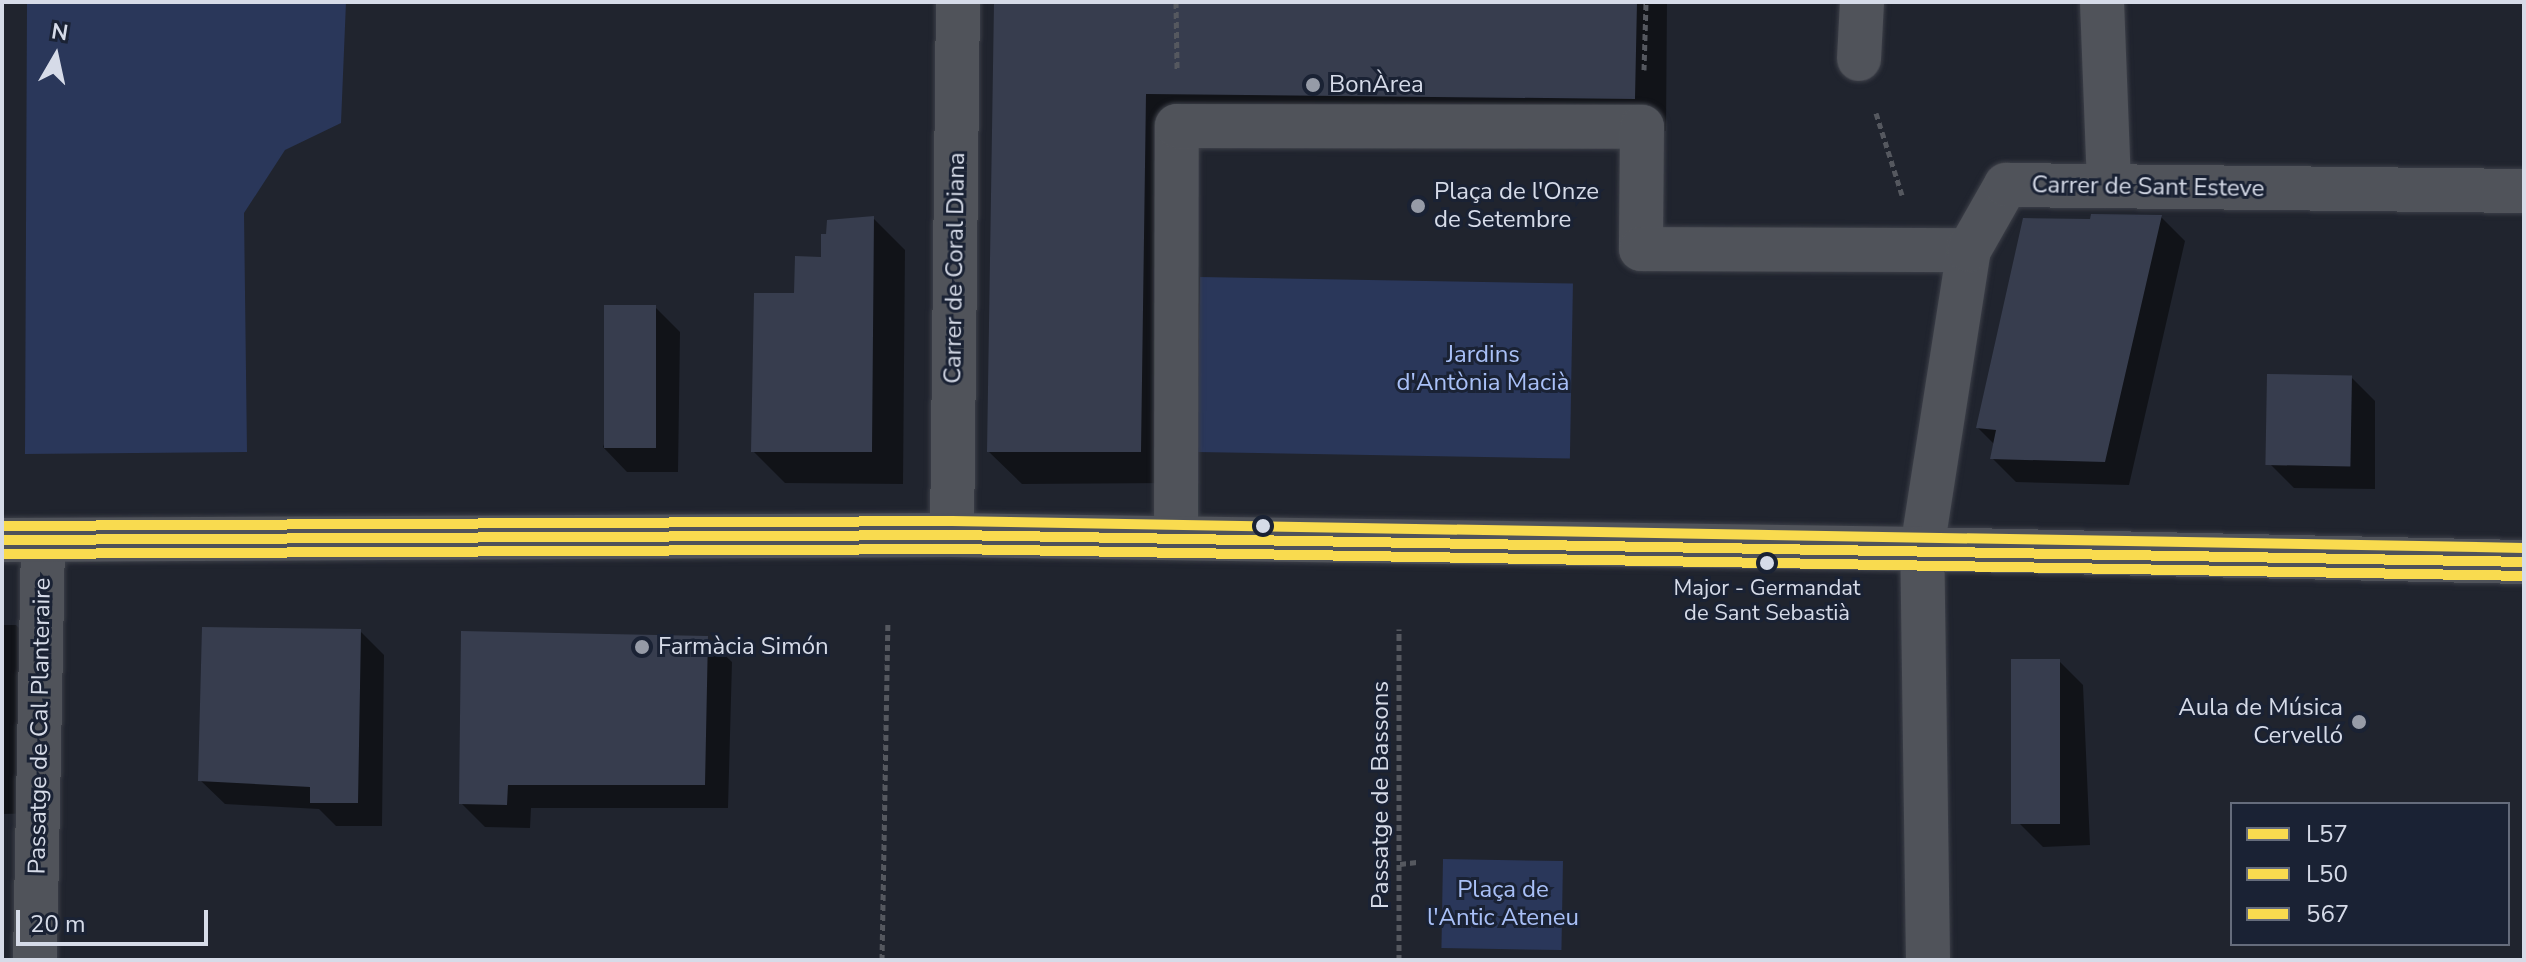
<!DOCTYPE html>
<meta charset="utf-8">
<style>
body{margin:0}
#map{position:relative;width:2526px;height:962px;overflow:hidden;background:#20242e;font-family:"Nunito Sans",sans-serif}
div>[style]{position:absolute}
.green>*{inset:0;background:#2a375a;transform-origin:0 0}
.shadow>*{inset:0;background:#0007}
.building>*{inset:0;background:#373d4e;transform-origin:0 0}
.path>*{height:5px;margin-top:-2.5px;transform-origin:0;background:repeating-linear-gradient(90deg,#55585f 0 6px,transparent 0 10px)}
.roads{filter:drop-shadow(0 0 2px #3c3f48) drop-shadow(0 0 2px #3c3f48)}
.pedestrian>*{height:44px;margin:-22px;padding:0 22px;transform-origin:22px;border-radius:22px;background:#50535a}
.minor>*{height:44px;margin:-22px;padding:0 22px;transform-origin:22px;border-radius:22px;background:#50535a}
.tertiary>*{height:44px;margin:-22px;padding:0 22px;transform-origin:22px;border-radius:22px;background:#50535a}
.bus-1>*{height:10px;margin:-5px;padding:0 5px;transform-origin:5px;border-radius:5px;background:#f9db4f}
.bus-2>*{height:10px;margin:-5px;padding:0 5px;transform-origin:5px;border-radius:5px;background:#f9db4f}
.bus-3>*{height:10px;margin:-5px;padding:0 5px;transform-origin:5px;border-radius:5px;background:#f9db4f}
.dots>*{width:22px;height:22px;translate:-50% -50%;box-sizing:border-box;border:4px solid #1a2234;border-radius:50%}
span{translate:-50% -50%;white-space:nowrap;text-align:center;line-height:1.15;-webkit-text-stroke:6px #1a2234;paint-order:stroke}
.bus-label{font-size:22px;color:#d6dbe8}
.poi-label{font-size:24px;color:#d6dbe8}
.left{translate:0 -50%;text-align:left}
.right{translate:-100% -50%;text-align:right}
.street-label{font-size:24px;color:#d6dbe8}
.park-label{font-size:24px;color:#a9c0f7}
.frame{position:absolute;inset:0;border:4px solid #d6dbe8;pointer-events:none}
.legend{position:absolute;left:2230px;top:802px;width:280px;height:144px;box-sizing:border-box;background:#1a2234;border:2px solid #656c7c;margin:0;padding:10px 14px;list-style:none;font-size:24px;color:#d6dbe8}
.legend li{display:flex;align-items:center;gap:16px;height:40px}
.legend b{width:40px;border:2px solid #656c7c}
.north{position:absolute;left:16px;top:16px;width:80px;height:80px;-webkit-text-stroke:6px #1a2234;paint-order:stroke;rotate:9deg;font-size:22px;font-weight:700;line-height:32px;text-align:center;color:#d6dbe8}
.north::after{content:'';display:block;margin:auto;width:28px;height:36px;background:#d6dbe8;clip-path:polygon(50% 0,100% 100%,50% 72%,0 100%)}
.scale{position:absolute;left:16px;top:910px;width:192px;height:36px;box-sizing:border-box;border:4px solid #d6dbe8;border-top:0;padding-left:10px;font-size:24px;line-height:28px;white-space:nowrap;color:#d6dbe8;-webkit-text-stroke:6px #1a2234;paint-order:stroke}
</style>
<div id="map">
<div class="green">
<i style="clip-path:polygon(27px 2px,346px 2px,341px 123px,285px 150px,244px 213px,247px 452px,25px 454px)"></i>
<i style="left:1200px;top:277px;width:373px;height:175px;rotate:1deg"></i>
<i style="left:1443px;top:859px;width:120px;height:89px;rotate:1deg"></i>
</div>
<div class="shadow">
<i style="clip-path:polygon(996px 2px,1667px 2px,1666px 131px,1178px 125px,1172px 483px,1022px 484px,989px 452px)"></i>
<i style="clip-path:polygon(2161px 217px,2185px 241px,2129px 485px,2016px 482px,1992px 458px,1995px 445px,1978px 428px)"></i>
<i style="clip-path:polygon(873px 218px,905px 250px,903px 484px,785px 483px,753px 451px,796px 295px,823px 259px)"></i>
<i style="clip-path:polygon(655px 307px,680px 332px,678px 472px,627px 472px,603px 447px)"></i>
<i style="clip-path:polygon(2351px 377px,2375px 401px,2375px 489px,2294px 488px,2270px 464px)"></i>
<i style="clip-path:polygon(2px 625px,16px 625px,48px 657px,45px 813px,2px 814px)"></i>
<i style="clip-path:polygon(360px 631px,384px 655px,382px 826px,336px 826px,319px 809px,225px 804px,200px 780px)"></i>
<i style="clip-path:polygon(707px 638px,732px 662px,728px 808px,531px 808px,530px 828px,485px 827px,461px 803px)"></i>
<i style="clip-path:polygon(2059px 661px,2083px 685px,2090px 845px,2043px 847px,2019px 823px)"></i>
</div>
<div class="building">
<i style="clip-path:polygon(994px 2px,1637px 2px,1635px 99px,1146px 94px,1141px 452px,987px 452px)"></i>
<i style="clip-path:polygon(2091px 214px,2162px 215px,2105px 462px,1990px 459px,1996px 430px,1976px 428px,2023px 218px,2090px 219px)"></i>
<i style="clip-path:polygon(874px 216px,872px 452px,751px 452px,754px 293px,794px 293px,795px 256px,821px 257px,821px 234px,826px 234px,827px 220px)"></i>
<i style="left:604px;top:305px;width:52px;height:143px"></i>
<i style="left:2267px;top:374px;width:85px;height:91px;rotate:1deg"></i>
<i style="clip-path:polygon(202px 627px,361px 629px,358px 803px,310px 803px,310px 787px,198px 781px)"></i>
<i style="clip-path:polygon(461px 631px,708px 636px,705px 785px,508px 785px,507px 805px,459px 804px)"></i>
<i style="left:2011px;top:659px;width:49px;height:165px"></i>
</div>
<div class="path">
<i style="left:1176px;top:2px;width:67px;rotate:89.1deg"></i>
<i style="left:1644px;top:70px;width:68px;rotate:-88.3deg"></i>
<i style="left:1876px;top:113px;width:86px;rotate:72.4deg"></i>
<i style="left:1400px;top:864px;width:17px;rotate:-7deg"></i>
<i style="left:882px;top:960px;width:338px;rotate:-89deg"></i>
<i style="left:1399px;top:960px;width:331px;rotate:-90deg"></i>
</div>
<div class="roads">
<div class="pedestrian">
<i style="left:1176px;top:538px;width:412px;rotate:-89.9deg"></i>
<i style="left:1177px;top:126px;width:465px;rotate:0.1deg"></i>
<i style="left:1642px;top:127px;width:122px;rotate:90.5deg"></i>
<i style="left:1641px;top:249px;width:328px;rotate:0.2deg"></i>
</div>
<div class="minor">
<i style="left:2102px;top:2px;width:184px;rotate:87.8deg"></i>
<i style="left:1859px;top:59px;width:57px;rotate:-87deg"></i>
<i style="left:952px;top:535px;width:533px;rotate:-89.36deg"></i>
<i style="left:35px;top:960px;width:420px;rotate:-88.9deg"></i>
<i style="left:1928px;top:960px;width:411px;rotate:-90.8deg"></i>
<i style="left:1922px;top:549px;width:303px;rotate:-81.1deg"></i>
<i style="left:1969px;top:250px;width:75px;rotate:-60.4deg"></i>
<i style="left:2006px;top:185px;width:518px;rotate:0.66deg"></i>
</div>
<div class="tertiary">
<i style="left:2px;top:540px;width:950px;rotate:-0.3deg"></i>
<i style="left:952px;top:535px;width:970px;rotate:0.83deg"></i>
<i style="left:1922px;top:549px;width:602px;rotate:1.24deg"></i>
</div>
</div>
<div class="bus-1">
<i style="left:2px;top:540px;width:950px;rotate:-0.3deg"></i>
<i style="left:952px;top:535px;width:1572px;rotate:0.98deg"></i>
</div>
<div class="bus-2">
<i style="left:2px;top:554px;width:950px;rotate:-0.3deg"></i>
<i style="left:952px;top:549px;width:1572px;rotate:0.98deg"></i>
</div>
<div class="bus-3">
<i style="left:2px;top:526px;width:950px;rotate:-0.3deg"></i>
<i style="left:952px;top:521px;width:1572px;rotate:0.98deg"></i>
</div>
<div class="dots">
<i style="left:1313px;top:85px;background:#969ba7"></i>
<i style="left:1418px;top:206px;background:#969ba7"></i>
<i style="left:1263px;top:526px;background:#d6dbe8"></i>
<i style="left:1767px;top:563px;background:#d6dbe8"></i>
<i style="left:642px;top:647px;background:#969ba7"></i>
<i style="left:2359px;top:722px;background:#969ba7"></i>
</div>
<div class="bus-label">
<span style="left:1767px;top:601px">Major - Germandat<br>de Sant Sebastià</span>
</div>
<div class="poi-label">
<span class="left" style="left:1329px;top:85px">BonÀrea</span>
<span class="left" style="left:1434px;top:206px">Plaça de l'Onze<br>de Setembre</span>
<span class="left" style="left:658px;top:647px">Farmàcia Simón</span>
<span class="right" style="left:2343px;top:722px">Aula de Música<br>Cervelló</span>
</div>
<div class="street-label">
<span style="left:2148px;top:187px;rotate:1deg">Carrer de Sant Esteve</span>
<span style="left:955px;top:268px;rotate:-89deg">Carrer de Coral Diana</span>
<span style="left:40px;top:726px;rotate:-89deg">Passatge de Cal Planteraire</span>
<span style="left:1381px;top:795px;rotate:-90deg">Passatge de Bassons</span>
</div>
<div class="park-label">
<span style="left:1483px;top:369px">Jardins<br>d'Antònia Macià</span>
<span style="left:1503px;top:904px">Plaça de<br>l'Antic Ateneu</span>
</div>
<div class="frame"></div>
<ul class="legend">
<li><b style="height:10px;background:#f9db4f"></b>L57</li>
<li><b style="height:10px;background:#f9db4f"></b>L50</li>
<li><b style="height:10px;background:#f9db4f"></b>567</li>
</ul>
<div class="north">N</div>
<div class="scale">20 m</div>
</div>
